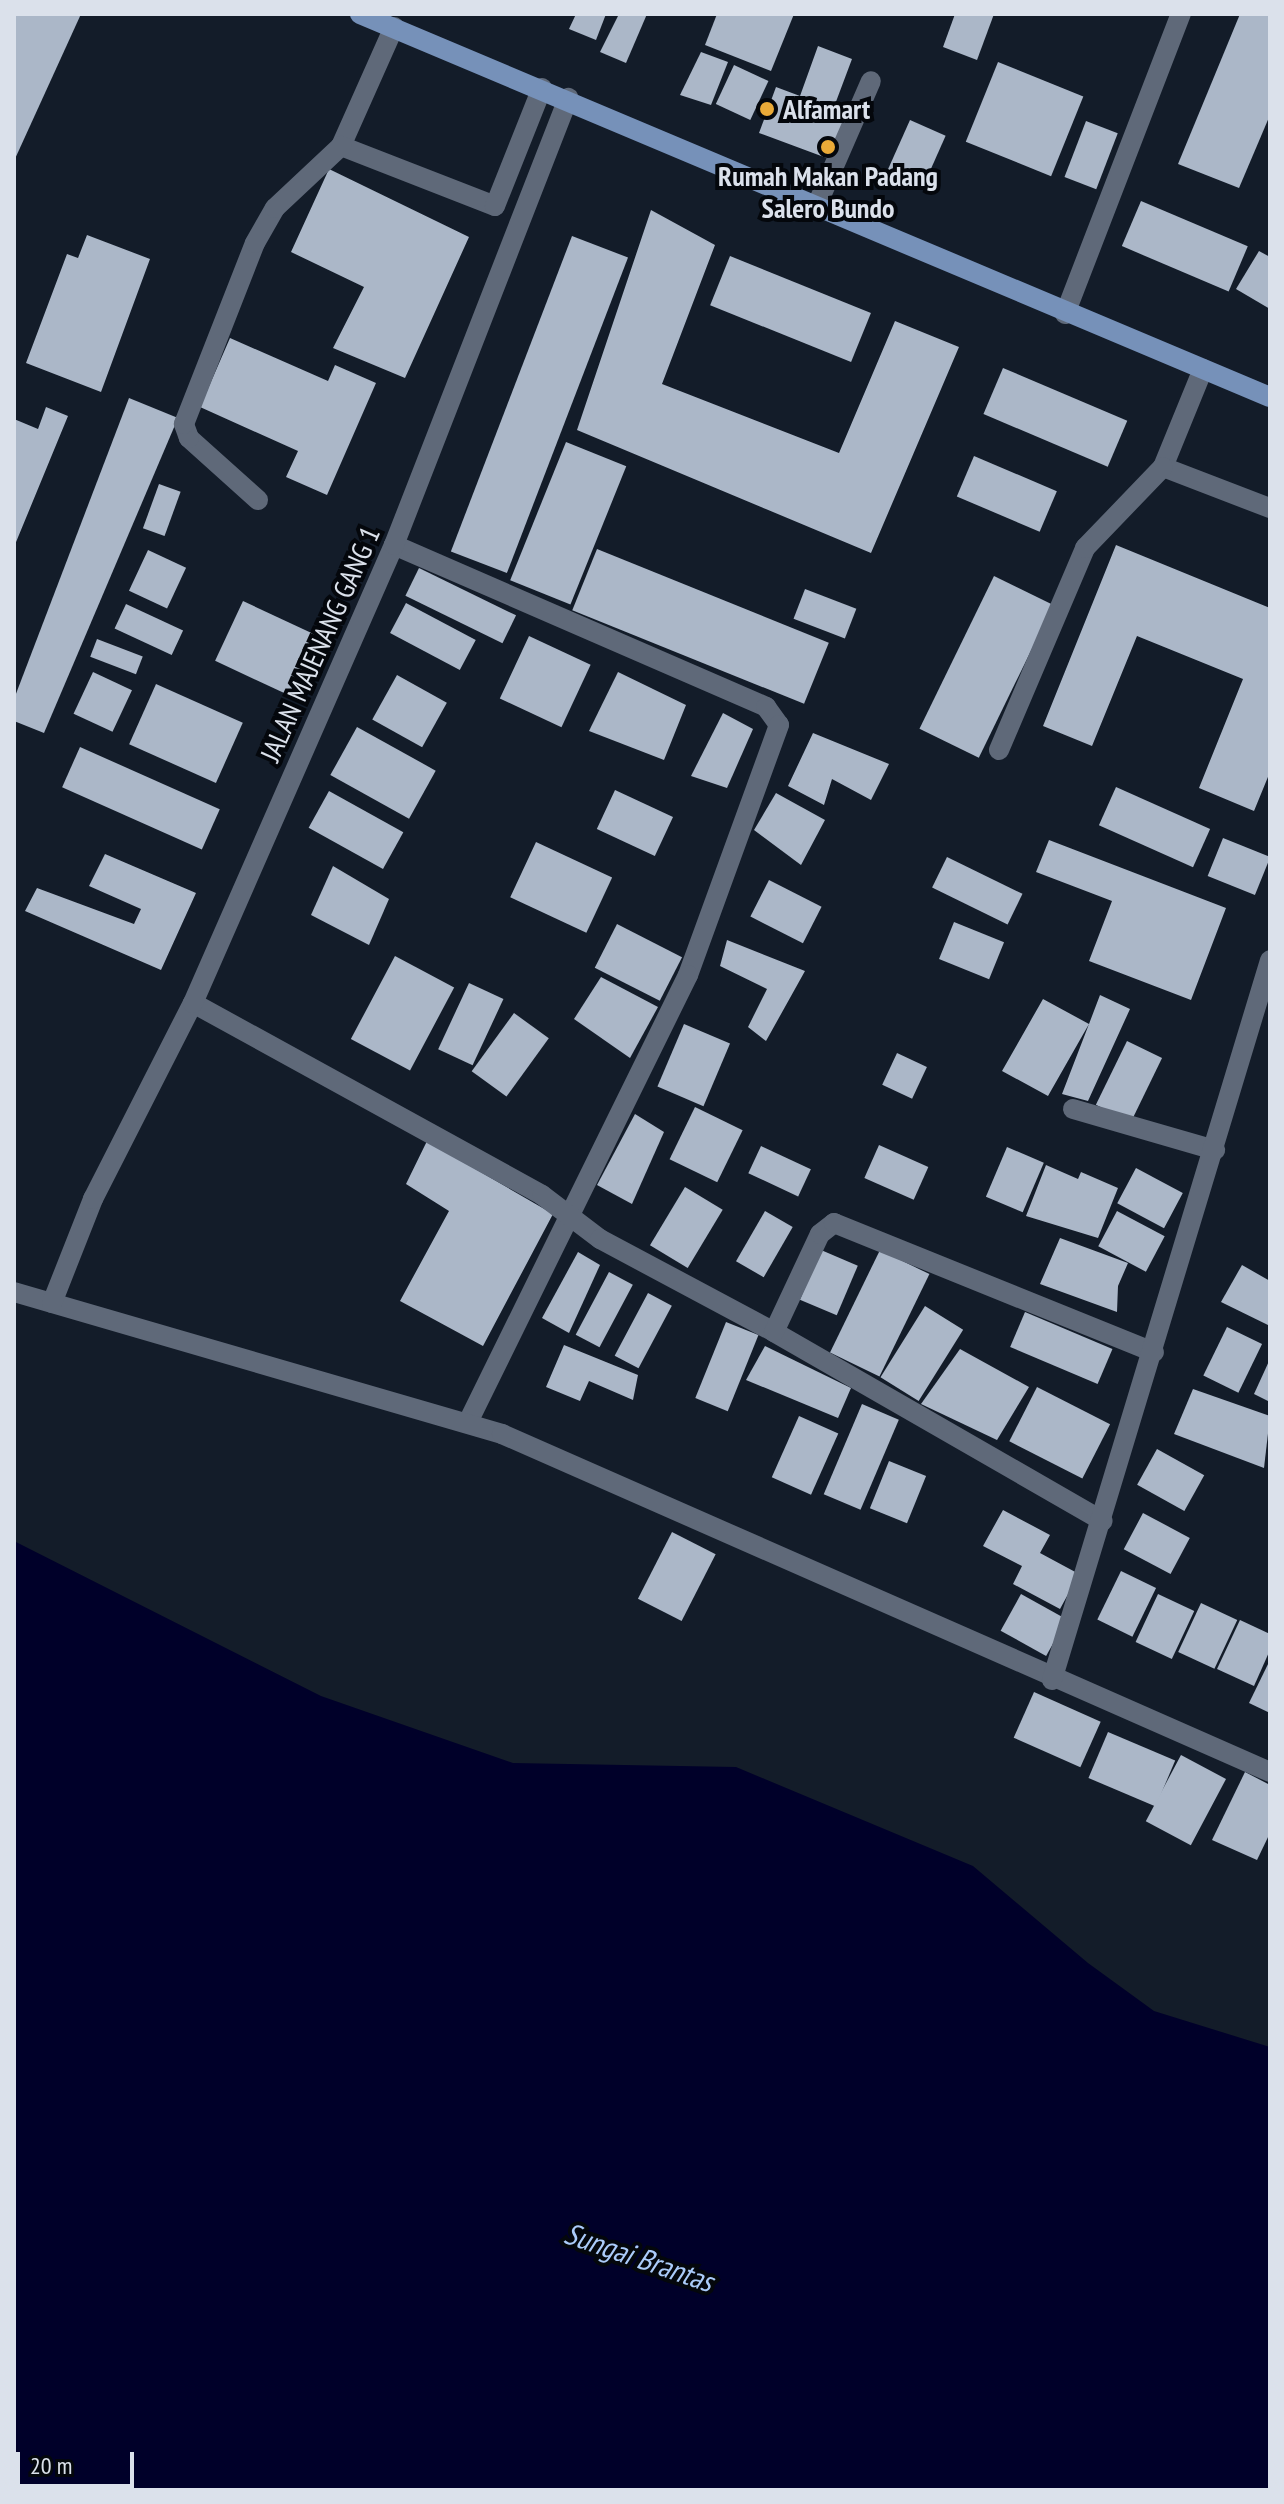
<!DOCTYPE html>
<style>
body{margin:0}
#map{position:relative;width:1284px;height:2504px;overflow:hidden;background:#131c29;font-family:"PT Sans Narrow",sans-serif}
div>[style]{position:absolute}
.water>*{inset:0;background:#000029}
.building>*{inset:0;background:#abb7c8;transform-origin:0 0}
.minor>*{height:20px;margin:-10px;padding:0 10px;transform-origin:10px;border-radius:10px;background:#5f6979}
.major>*{height:20px;margin:-10px;padding:0 10px;transform-origin:10px;border-radius:10px;background:#7691b9}
.dots>*{width:22px;height:22px;translate:-50% -50%;box-sizing:border-box;border:4px solid #04070c;border-radius:50%}
span{translate:-50% -50%;white-space:nowrap;text-align:center;line-height:1.15;-webkit-text-stroke:8px #04070c;paint-order:stroke}
.poi-label{font-size:28px;color:#dbe1eb;font-weight:700}
.left{translate:0 -50%;text-align:left}
.street-label{font-size:28px;color:#dbe1eb}
.water-label{font-size:30px;color:#abcbf9;font-style:italic}
.frame{position:absolute;inset:0;border:16px solid #dbe1eb;pointer-events:none}
.scale{position:absolute;left:16px;top:2452px;width:118px;height:36px;box-sizing:border-box;border:4px solid #dbe1eb;border-top:0;padding-left:10px;font-size:24px;line-height:28px;white-space:nowrap;color:#dbe1eb;-webkit-text-stroke:6px #04070c;paint-order:stroke}
</style>
<div id="map">
<div class="water">
<i style="clip-path:polygon(14px 1541px,321px 1696px,513px 1763px,736px 1767px,973px 1866px,1088px 1963px,1154px 2011px,1270px 2047px,1270px 2490px,14px 2490px)"></i>
</div>
<div class="building">
<i style="clip-path:polygon(14px 14px,81px 14px,14px 161px)"></i>
<i style="clip-path:polygon(576px 14px,606px 14px,596px 40px,569px 29px)"></i>
<i style="clip-path:polygon(619px 14px,647px 14px,626px 63px,600px 52px)"></i>
<i style="clip-path:polygon(717px 14px,794px 14px,771px 71px,705px 45px)"></i>
<i style="clip-path:polygon(955px 14px,994px 14px,977px 60px,943px 47px)"></i>
<i style="clip-path:polygon(1240px 14px,1270px 15px,1270px 115px,1239px 188px,1178px 164px)"></i>
<i style="clip-path:polygon(818px 46px,852px 59px,834px 107px,849px 113px,832px 160px,759px 133px,776px 87px,800px 96px)"></i>
<i style="clip-path:polygon(701px 52px,728px 62px,711px 105px,680px 95px)"></i>
<i style="left:998px;top:62px;width:92px;height:86px;rotate:22deg"></i>
<i style="left:734px;top:65px;width:38px;height:43px;rotate:25deg"></i>
<i style="left:910px;top:120px;width:39px;height:54px;rotate:24deg"></i>
<i style="left:1086px;top:121px;width:34px;height:60px;rotate:21deg"></i>
<i style="clip-path:polygon(329px 169px,469px 237px,405px 378px,333px 348px,364px 287px,291px 252px)"></i>
<i style="left:1141px;top:201px;width:116px;height:49px;rotate:23deg"></i>
<i style="clip-path:polygon(651px 210px,715px 245px,662px 384px,839px 453px,895px 321px,959px 347px,871px 553px,577px 430px)"></i>
<i style="clip-path:polygon(87px 235px,150px 259px,101px 392px,26px 363px,67px 254px,78px 258px)"></i>
<i style="left:572px;top:236px;width:60px;height:338px;rotate:21deg"></i>
<i style="clip-path:polygon(1259px 251px,1270px 257px,1270px 309px,1236px 289px)"></i>
<i style="left:730px;top:256px;width:152px;height:53px;rotate:22deg"></i>
<i style="clip-path:polygon(230px 338px,328px 381px,335px 365px,376px 383px,327px 495px,286px 477px,298px 451px,200px 407px)"></i>
<i style="left:1003px;top:368px;width:135px;height:50px;rotate:23deg"></i>
<i style="clip-path:polygon(129px 398px,178px 418px,44px 733px,14px 721px,14px 699px)"></i>
<i style="clip-path:polygon(46px 407px,68px 416px,14px 547px,14px 419px,38px 429px)"></i>
<i style="left:566px;top:442px;width:65px;height:149px;rotate:22deg"></i>
<i style="left:974px;top:456px;width:90px;height:44px;rotate:23deg"></i>
<i style="left:159px;top:484px;width:23px;height:47px;rotate:20deg"></i>
<i style="clip-path:polygon(1116px 545px,1270px 608px,1270px 772px,1254px 811px,1199px 788px,1243px 679px,1137px 636px,1092px 746px,1043px 726px)"></i>
<i style="left:597px;top:549px;width:250px;height:66px;rotate:22deg"></i>
<i style="left:148px;top:550px;width:42px;height:45px;rotate:25deg"></i>
<i style="left:419px;top:568px;width:108px;height:31px;rotate:26deg"></i>
<i style="left:994px;top:576px;width:66px;height:170px;rotate:26deg"></i>
<i style="left:805px;top:589px;width:55px;height:32px;rotate:21deg"></i>
<i style="left:243px;top:601px;width:91px;height:66px;rotate:25deg"></i>
<i style="left:406px;top:603px;width:79px;height:34px;rotate:28deg"></i>
<i style="left:126px;top:604px;width:63px;height:27px;rotate:25deg"></i>
<i style="left:529px;top:636px;width:68px;height:69px;rotate:25deg"></i>
<i style="left:97px;top:639px;width:49px;height:19px;rotate:21deg"></i>
<i style="left:93px;top:672px;width:43px;height:46px;rotate:25deg"></i>
<i style="clip-path:polygon(618px 672px,686px 705px,664px 760px,589px 731px)"></i>
<i style="left:397px;top:675px;width:57px;height:51px;rotate:29deg"></i>
<i style="left:156px;top:684px;width:95px;height:66px;rotate:24deg"></i>
<i style="clip-path:polygon(723px 713px,753px 729px,727px 788px,691px 776px)"></i>
<i style="left:357px;top:727px;width:90px;height:55px;rotate:29deg"></i>
<i style="clip-path:polygon(813px 733px,889px 764px,871px 800px,832px 779px,824px 805px,788px 786px)"></i>
<i style="left:80px;top:747px;width:153px;height:44px;rotate:24deg"></i>
<i style="left:1116px;top:787px;width:103px;height:42px;rotate:24deg"></i>
<i style="left:615px;top:790px;width:64px;height:43px;rotate:25deg"></i>
<i style="left:329px;top:791px;width:85px;height:42px;rotate:29deg"></i>
<i style="clip-path:polygon(776px 793px,825px 820px,801px 865px,754px 830px)"></i>
<i style="left:1223px;top:838px;width:51px;height:41px;rotate:22deg"></i>
<i style="clip-path:polygon(1049px 840px,1226px 908px,1191px 1000px,1089px 961px,1112px 901px,1036px 872px)"></i>
<i style="left:536px;top:842px;width:84px;height:61px;rotate:25deg"></i>
<i style="clip-path:polygon(105px 854px,196px 893px,161px 970px,25px 911px,37px 888px,134px 924px,141px 909px,89px 886px)"></i>
<i style="left:947px;top:857px;width:84px;height:34px;rotate:26deg"></i>
<i style="clip-path:polygon(333px 866px,389px 899px,369px 945px,311px 915px)"></i>
<i style="left:769px;top:880px;width:59px;height:41px;rotate:27deg"></i>
<i style="left:954px;top:922px;width:54px;height:40px;rotate:22deg"></i>
<i style="left:617px;top:924px;width:73px;height:49px;rotate:27deg"></i>
<i style="clip-path:polygon(727px 940px,805px 971px,766px 1041px,748px 1027px,767px 989px,720px 966px)"></i>
<i style="left:395px;top:956px;width:67px;height:94px;rotate:28deg"></i>
<i style="clip-path:polygon(601px 977px,658px 1007px,630px 1058px,574px 1019px)"></i>
<i style="left:469px;top:983px;width:38px;height:73px;rotate:25deg"></i>
<i style="clip-path:polygon(1100px 995px,1130px 1009px,1088px 1101px,1062px 1094px,1089px 1024px,1048px 1096px,1002px 1071px,1043px 999px,1089px 1024px)"></i>
<i style="left:514px;top:1013px;width:43px;height:72px;rotate:36deg"></i>
<i style="left:684px;top:1024px;width:50px;height:68px;rotate:23deg"></i>
<i style="left:1127px;top:1041px;width:39px;height:71px;rotate:26deg"></i>
<i style="left:897px;top:1053px;width:33px;height:35px;rotate:25deg"></i>
<i style="left:695px;top:1107px;width:53px;height:58px;rotate:26deg"></i>
<i style="clip-path:polygon(635px 1114px,664px 1132px,632px 1204px,597px 1185px)"></i>
<i style="clip-path:polygon(427px 1141px,553px 1214px,483px 1346px,400px 1301px,449px 1211px,406px 1184px)"></i>
<i style="left:879px;top:1145px;width:54px;height:36px;rotate:24deg"></i>
<i style="left:761px;top:1146px;width:55px;height:30px;rotate:25deg"></i>
<i style="left:1007px;top:1147px;width:40px;height:54px;rotate:23deg"></i>
<i style="clip-path:polygon(1046px 1165px,1078px 1179px,1081px 1172px,1118px 1188px,1098px 1238px,1026px 1216px)"></i>
<i style="left:1136px;top:1168px;width:53px;height:40px;rotate:28deg"></i>
<i style="left:685px;top:1187px;width:44px;height:68px;rotate:31deg"></i>
<i style="left:765px;top:1211px;width:32px;height:58px;rotate:30deg"></i>
<i style="left:1117px;top:1211px;width:54px;height:40px;rotate:28deg"></i>
<i style="clip-path:polygon(1060px 1238px,1128px 1263px,1118px 1286px,1117px 1312px,1040px 1284px)"></i>
<i style="left:821px;top:1250px;width:40px;height:54px;rotate:23deg"></i>
<i style="left:880px;top:1250px;width:55px;height:114px;rotate:26deg"></i>
<i style="clip-path:polygon(578px 1252px,600px 1265px,569px 1333px,542px 1318px)"></i>
<i style="clip-path:polygon(1242px 1265px,1270px 1281px,1270px 1326px,1221px 1302px)"></i>
<i style="left:609px;top:1272px;width:27px;height:71px;rotate:28deg"></i>
<i style="left:648px;top:1293px;width:27px;height:71px;rotate:28deg"></i>
<i style="left:925px;top:1306px;width:45px;height:84px;rotate:32deg"></i>
<i style="left:1025px;top:1312px;width:95px;height:38px;rotate:23deg"></i>
<i style="left:726px;top:1322px;width:35px;height:82px;rotate:22deg"></i>
<i style="left:1227px;top:1327px;width:39px;height:54px;rotate:26deg"></i>
<i style="clip-path:polygon(564px 1345px,638px 1375px,633px 1400px,589px 1381px,580px 1401px,546px 1387px)"></i>
<i style="clip-path:polygon(765px 1346px,851px 1388px,838px 1418px,746px 1380px)"></i>
<i style="clip-path:polygon(960px 1349px,1029px 1387px,997px 1440px,921px 1404px)"></i>
<i style="clip-path:polygon(1270px 1359px,1270px 1402px,1254px 1394px)"></i>
<i style="left:1037px;top:1387px;width:82px;height:61px;rotate:27deg"></i>
<i style="clip-path:polygon(1193px 1389px,1270px 1416px,1264px 1468px,1174px 1434px)"></i>
<i style="left:862px;top:1404px;width:40px;height:98px;rotate:23deg"></i>
<i style="left:799px;top:1416px;width:43px;height:67px;rotate:24deg"></i>
<i style="left:1157px;top:1449px;width:54px;height:41px;rotate:29deg"></i>
<i style="left:889px;top:1461px;width:40px;height:51px;rotate:22deg"></i>
<i style="clip-path:polygon(1003px 1510px,1050px 1535px,1040px 1553px,1079px 1574px,1060px 1609px,1013px 1584px,1022px 1566px,983px 1546px)"></i>
<i style="left:1143px;top:1513px;width:53px;height:41px;rotate:28deg"></i>
<i style="left:672px;top:1532px;width:49px;height:75px;rotate:27deg"></i>
<i style="left:1121px;top:1571px;width:39px;height:54px;rotate:26deg"></i>
<i style="left:1021px;top:1594px;width:52px;height:42px;rotate:29deg"></i>
<i style="left:1158px;top:1594px;width:40px;height:53px;rotate:25deg"></i>
<i style="left:1201px;top:1603px;width:40px;height:54px;rotate:25deg"></i>
<i style="clip-path:polygon(1240px 1620px,1270px 1634px,1270px 1650px,1254px 1686px,1217px 1669px)"></i>
<i style="clip-path:polygon(1270px 1660px,1270px 1713px,1249px 1703px)"></i>
<i style="left:1034px;top:1692px;width:73px;height:50px;rotate:24deg"></i>
<i style="left:1108px;top:1732px;width:73px;height:50px;rotate:23deg"></i>
<i style="left:1181px;top:1755px;width:51px;height:75px;rotate:28deg"></i>
<i style="clip-path:polygon(1245px 1772px,1270px 1785px,1270px 1833px,1257px 1860px,1212px 1840px)"></i>
</div>
<div class="minor">
<i style="left:394px;top:27px;width:130px;rotate:114deg"></i>
<i style="left:341px;top:146px;width:165px;rotate:21.3deg"></i>
<i style="left:495px;top:206px;width:127px;rotate:-68.3deg"></i>
<i style="left:817px;top:205px;width:135px;rotate:-66.5deg"></i>
<i style="left:1065px;top:314px;width:322px;rotate:-68.9deg"></i>
<i style="left:1203px;top:369px;width:106px;rotate:112.2deg"></i>
<i style="left:1163px;top:467px;width:115px;rotate:21deg"></i>
<i style="left:258px;top:500px;width:93px;rotate:-138.1deg"></i>
<i style="left:189px;top:438px;width:15px;rotate:-110deg"></i>
<i style="left:184px;top:424px;width:194px;rotate:-68.6deg"></i>
<i style="left:255px;top:243px;width:40px;rotate:-60.3deg"></i>
<i style="left:275px;top:208px;width:91px;rotate:-43.2deg"></i>
<i style="left:394px;top:545px;width:406px;rotate:23.5deg"></i>
<i style="left:766px;top:707px;width:22px;rotate:54deg"></i>
<i style="left:779px;top:725px;width:266px;rotate:110deg"></i>
<i style="left:688px;top:975px;width:498px;rotate:116.2deg"></i>
<i style="left:999px;top:750px;width:220px;rotate:-66.9deg"></i>
<i style="left:1085px;top:548px;width:112px;rotate:-46.1deg"></i>
<i style="left:193px;top:1003px;width:398px;rotate:28.8deg"></i>
<i style="left:542px;top:1195px;width:73px;rotate:37.2deg"></i>
<i style="left:600px;top:1239px;width:197px;rotate:28.1deg"></i>
<i style="left:774px;top:1332px;width:379px;rotate:29.9deg"></i>
<i style="left:1073px;top:1109px;width:148px;rotate:16.1deg"></i>
<i style="left:14px;top:1292px;width:508px;rotate:16.22deg"></i>
<i style="left:502px;top:1434px;width:839px;rotate:23.75deg"></i>
<i style="left:52px;top:1303px;width:112px;rotate:-68.5deg"></i>
<i style="left:93px;top:1199px;width:220px;rotate:-63deg"></i>
<i style="left:193px;top:1003px;width:500px;rotate:-66.31deg"></i>
<i style="left:394px;top:545px;width:480px;rotate:-68.7deg"></i>
<i style="left:774px;top:1332px;width:108px;rotate:-64.9deg"></i>
<i style="left:820px;top:1234px;width:18px;rotate:-38deg"></i>
<i style="left:834px;top:1223px;width:345px;rotate:22deg"></i>
<i style="left:1052px;top:1680px;width:752px;rotate:-73.15deg"></i>
</div>
<div class="major">
<i style="left:360px;top:14px;width:987px;rotate:22.83deg"></i>
</div>
<div class="dots">
<i style="left:767px;top:109px;background:#eaaa38"></i>
<i style="left:828px;top:147px;background:#eaaa38"></i>
</div>
<div class="poi-label">
<span class="left" style="left:783px;top:109px">Alfamart</span>
<span style="left:828px;top:192px">Rumah Makan Padang<br>Salero Bundo</span>
</div>
<div class="street-label">
<span style="left:320px;top:644px;rotate:-66deg">JALAN MAJENANG GANG 1</span>
</div>
<div class="water-label">
<span style="left:639px;top:2257px;rotate:19deg">Sungai Brantas</span>
</div>
<div class="frame"></div>
<div class="scale">20 m</div>
</div>
